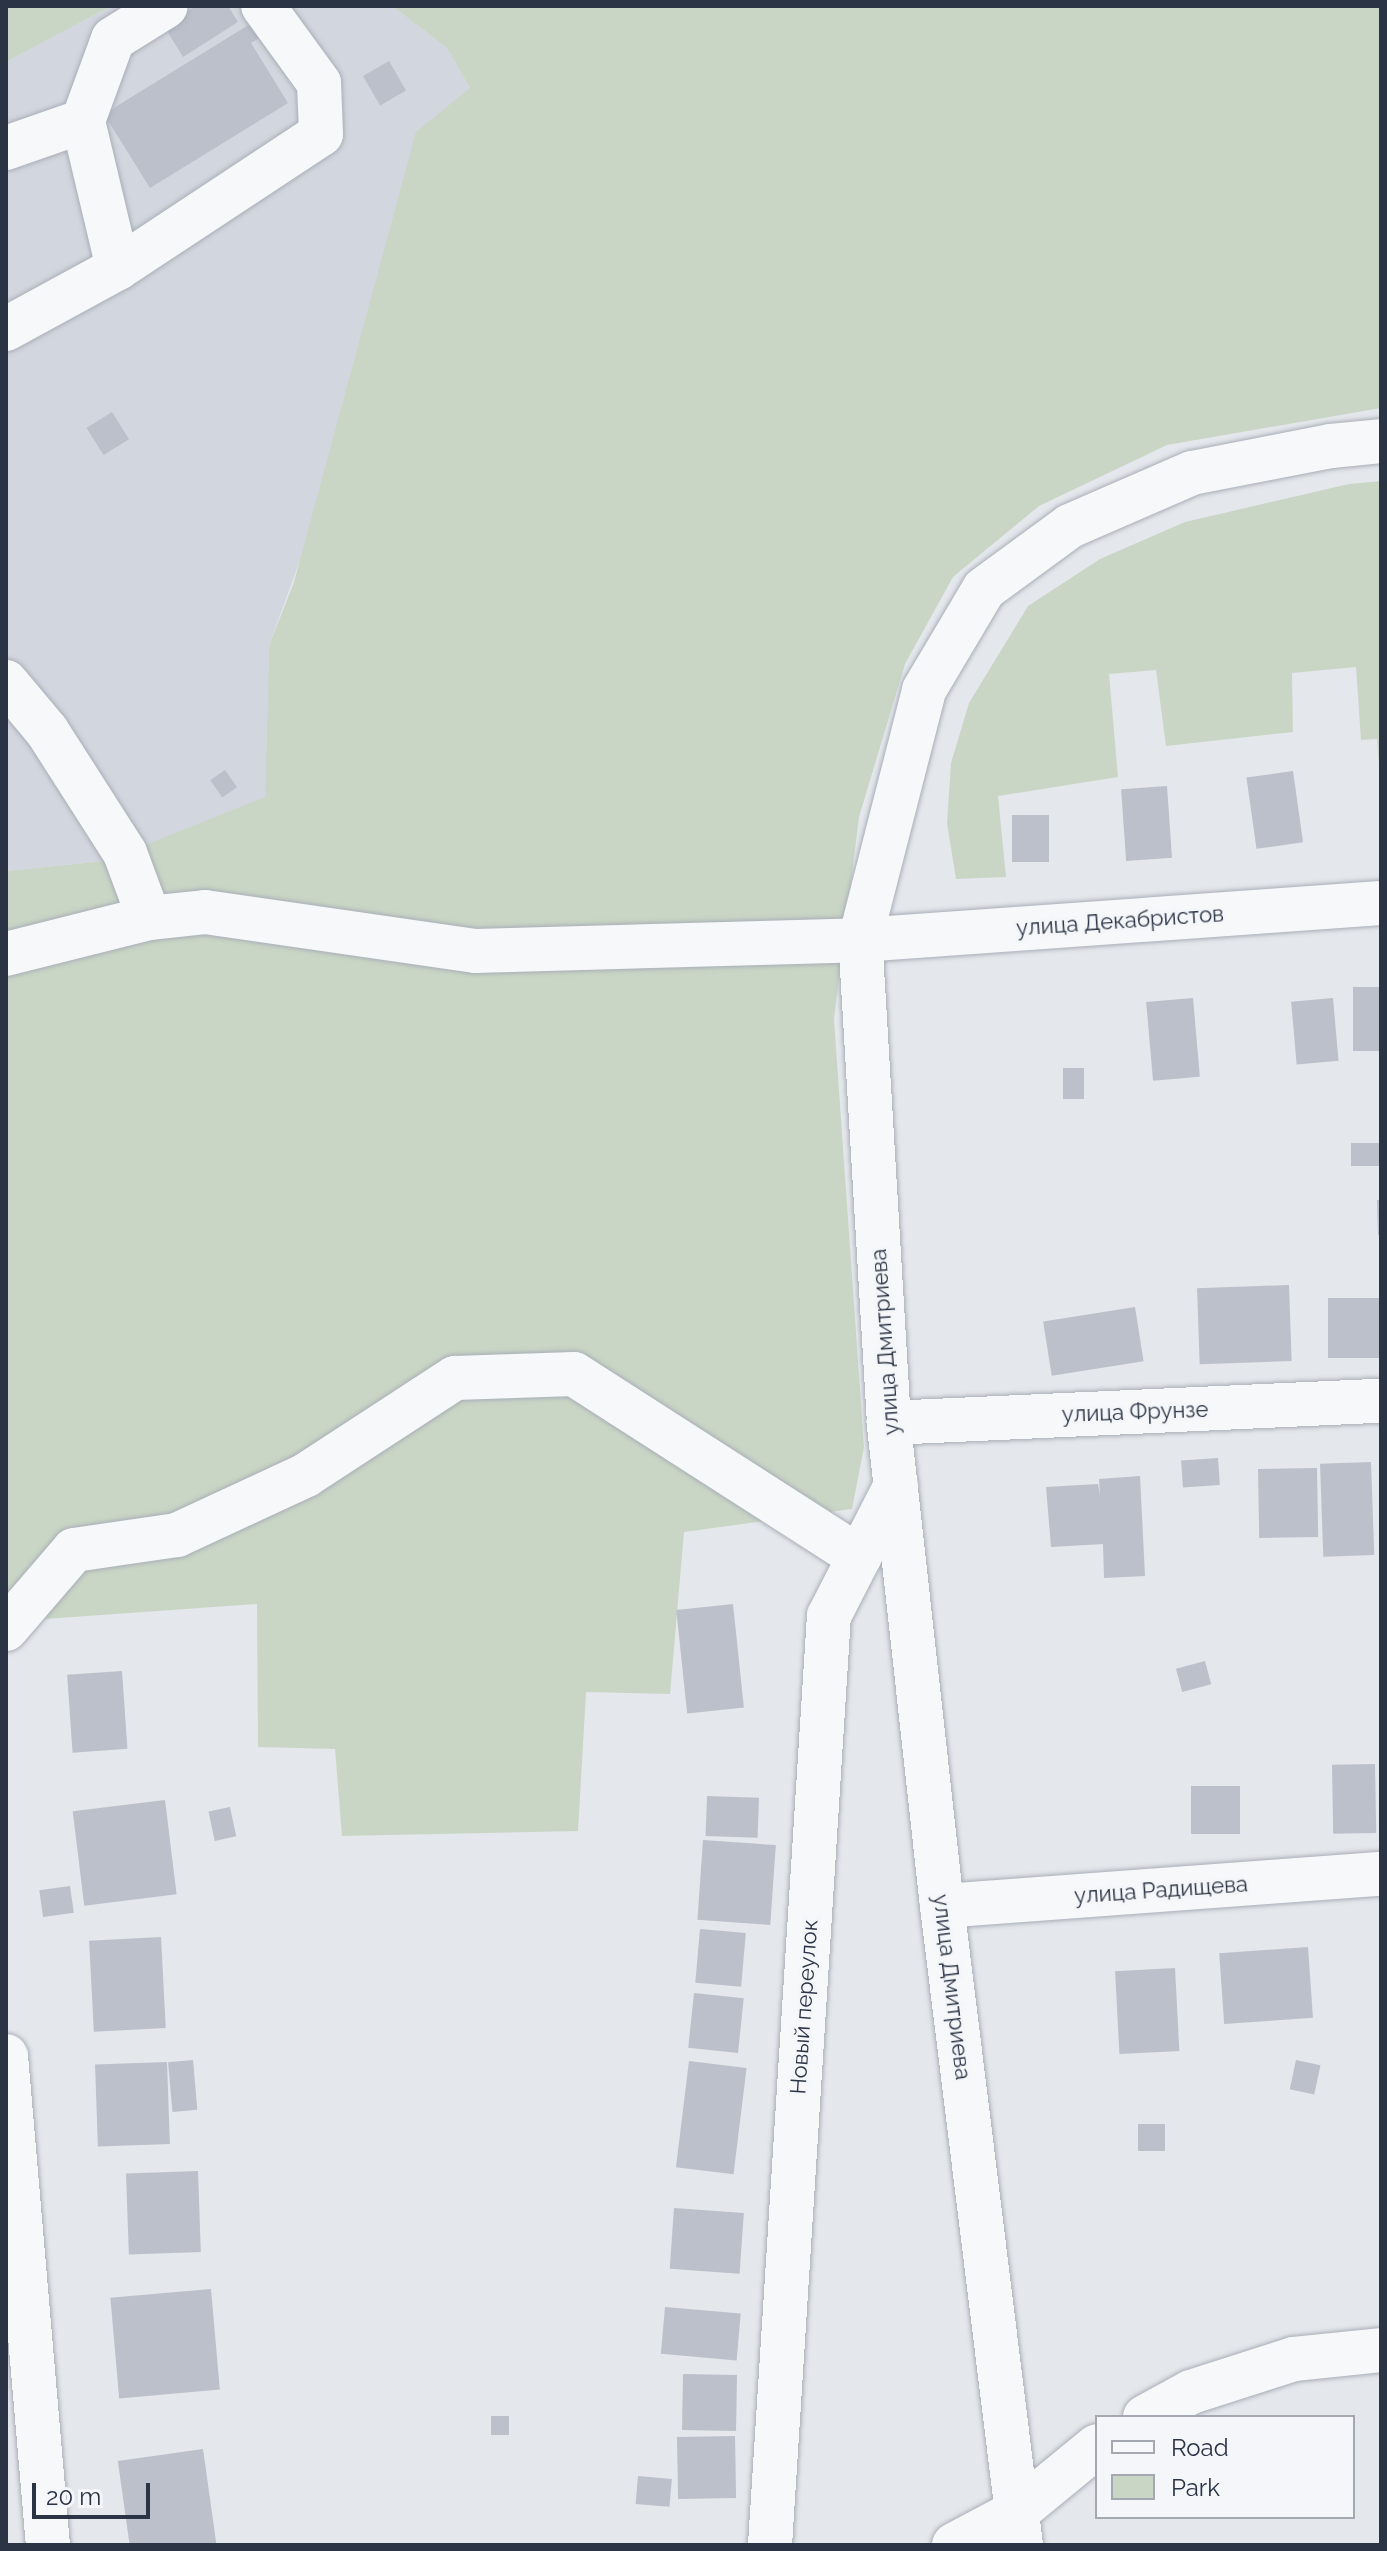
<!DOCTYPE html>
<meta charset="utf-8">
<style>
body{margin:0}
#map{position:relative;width:1387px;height:2551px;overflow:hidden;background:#e4e7ec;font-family:Raleway,sans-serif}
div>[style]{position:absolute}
.built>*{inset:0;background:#d2d6de}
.green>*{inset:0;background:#c9d6c5}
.building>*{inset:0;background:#bbc0ca;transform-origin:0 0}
.roads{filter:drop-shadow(0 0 2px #a9aeb7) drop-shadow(0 0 2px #a9aeb7)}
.minor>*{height:44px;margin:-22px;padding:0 22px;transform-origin:22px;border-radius:22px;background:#f7f8fa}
span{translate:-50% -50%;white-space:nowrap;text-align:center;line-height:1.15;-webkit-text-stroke:6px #f4f6f9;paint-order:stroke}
.street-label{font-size:22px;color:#2b3445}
.frame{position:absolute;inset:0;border:8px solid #2b3445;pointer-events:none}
.legend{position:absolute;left:1095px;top:2415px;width:260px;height:104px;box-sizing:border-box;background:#f4f6f9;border:2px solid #a4a8b1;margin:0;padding:10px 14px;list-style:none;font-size:24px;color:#2b3445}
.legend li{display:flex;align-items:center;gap:16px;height:40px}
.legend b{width:40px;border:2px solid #a4a8b1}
.scale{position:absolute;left:32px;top:2483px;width:118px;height:36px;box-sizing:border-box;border:4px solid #2b3445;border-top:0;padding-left:10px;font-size:24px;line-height:28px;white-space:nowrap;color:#2b3445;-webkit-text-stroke:6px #f4f6f9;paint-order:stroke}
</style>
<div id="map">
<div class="built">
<i style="clip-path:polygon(111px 6px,392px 6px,447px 48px,470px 88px,269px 646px,265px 798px,105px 861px,6px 871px,6px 62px)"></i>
</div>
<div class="green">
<i style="clip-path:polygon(6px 6px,111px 6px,6px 62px)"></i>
<i style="clip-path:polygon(392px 6px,1381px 6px,1381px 408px,1167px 445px,1039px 506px,953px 577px,905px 664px,859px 817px,834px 1019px,864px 1447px,852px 1509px,684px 1532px,670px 1694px,586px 1692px,578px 1831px,342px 1836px,335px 1749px,258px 1747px,257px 1604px,45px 1619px,6px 1632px,6px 871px,105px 861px,265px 797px,269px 646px,294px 582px,416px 132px,470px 88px,447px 48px)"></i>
<i style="clip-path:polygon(1381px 481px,1381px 789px,1377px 739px,1361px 740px,1356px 667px,1292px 673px,1293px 732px,1166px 746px,1156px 670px,1109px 674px,1118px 777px,998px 796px,1006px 877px,956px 879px,947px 823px,951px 763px,969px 703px,1028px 606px,1100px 559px,1185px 522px,1349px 484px)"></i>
</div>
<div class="building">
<i style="clip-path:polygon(196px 6px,228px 6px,238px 22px,183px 57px,164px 26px)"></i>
<i style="clip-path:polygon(255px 21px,264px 35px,251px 43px,288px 103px,150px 188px,104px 114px)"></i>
<i style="left:389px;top:61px;width:34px;height:30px;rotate:60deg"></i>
<i style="left:112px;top:412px;width:32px;height:30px;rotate:58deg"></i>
<i style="left:225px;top:770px;width:21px;height:18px;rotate:55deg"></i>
<i style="left:1293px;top:771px;width:72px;height:47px;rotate:82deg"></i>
<i style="left:1167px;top:786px;width:72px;height:46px;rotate:86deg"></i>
<i style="left:1012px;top:815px;width:37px;height:47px"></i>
<i style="left:1381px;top:987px;width:64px;height:28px;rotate:90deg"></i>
<i style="left:1193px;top:998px;width:79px;height:47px;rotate:85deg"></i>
<i style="left:1333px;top:998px;width:63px;height:42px;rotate:85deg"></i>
<i style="left:1063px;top:1068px;width:21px;height:31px"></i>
<i style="left:1381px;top:1143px;width:23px;height:30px;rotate:90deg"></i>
<i style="clip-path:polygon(1377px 1200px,1381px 1200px,1381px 1235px,1378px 1235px)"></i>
<i style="left:1289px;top:1285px;width:76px;height:92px;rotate:88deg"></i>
<i style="left:1381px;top:1298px;width:60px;height:53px;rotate:90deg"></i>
<i style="left:1135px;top:1307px;width:55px;height:93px;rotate:81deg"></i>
<i style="left:1218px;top:1458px;width:27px;height:37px;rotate:86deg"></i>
<i style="left:1371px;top:1462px;width:93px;height:51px;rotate:88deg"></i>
<i style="left:1317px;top:1468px;width:69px;height:59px;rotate:89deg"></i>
<i style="clip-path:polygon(1140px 1476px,1145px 1576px,1104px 1578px,1103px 1544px,1051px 1547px,1046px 1487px,1098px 1484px,1100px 1496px,1099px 1479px)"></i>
<i style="left:733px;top:1604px;width:104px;height:57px;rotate:84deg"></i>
<i style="left:1205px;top:1661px;width:24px;height:30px;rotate:75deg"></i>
<i style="left:122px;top:1671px;width:78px;height:55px;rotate:86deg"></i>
<i style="left:1375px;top:1764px;width:69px;height:43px;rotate:89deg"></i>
<i style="left:1191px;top:1786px;width:49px;height:48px"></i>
<i style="left:707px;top:1796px;width:52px;height:40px;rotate:2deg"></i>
<i style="left:165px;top:1800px;width:95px;height:93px;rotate:83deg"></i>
<i style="left:230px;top:1807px;width:30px;height:22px;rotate:78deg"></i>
<i style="left:703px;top:1840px;width:73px;height:80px;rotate:4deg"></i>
<i style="left:70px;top:1886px;width:27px;height:31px;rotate:82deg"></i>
<i style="left:700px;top:1929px;width:46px;height:54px;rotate:5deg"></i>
<i style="left:161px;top:1937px;width:91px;height:72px;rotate:87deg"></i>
<i style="left:1308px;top:1947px;width:71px;height:89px;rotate:86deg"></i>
<i style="left:1175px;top:1968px;width:83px;height:60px;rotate:87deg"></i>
<i style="left:694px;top:1993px;width:50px;height:55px;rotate:6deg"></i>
<i style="left:193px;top:2060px;width:50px;height:25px;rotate:85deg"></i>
<i style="left:1296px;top:2060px;width:25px;height:30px;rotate:12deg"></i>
<i style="left:689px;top:2061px;width:58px;height:107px;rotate:7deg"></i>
<i style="left:167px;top:2062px;width:82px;height:72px;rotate:88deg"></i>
<i style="left:1138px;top:2124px;width:27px;height:27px"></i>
<i style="left:198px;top:2171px;width:81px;height:72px;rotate:88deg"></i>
<i style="left:674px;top:2208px;width:70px;height:61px;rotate:4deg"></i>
<i style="left:211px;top:2289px;width:101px;height:101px;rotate:85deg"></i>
<i style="left:665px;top:2307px;width:76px;height:47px;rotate:5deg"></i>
<i style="left:683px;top:2374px;width:54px;height:56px;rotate:1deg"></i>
<i style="left:491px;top:2416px;width:18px;height:19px"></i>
<i style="left:735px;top:2436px;width:62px;height:58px;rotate:89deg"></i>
<i style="left:203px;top:2449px;width:96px;height:86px;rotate:82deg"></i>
<i style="left:638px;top:2476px;width:34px;height:28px;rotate:5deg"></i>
</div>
<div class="roads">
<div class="minor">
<i style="left:83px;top:121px;width:87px;rotate:-69.9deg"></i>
<i style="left:113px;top:39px;width:62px;rotate:-31.9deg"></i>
<i style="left:6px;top:148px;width:82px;rotate:-19.3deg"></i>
<i style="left:83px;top:121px;width:151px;rotate:76.6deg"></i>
<i style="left:6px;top:329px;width:128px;rotate:-28.6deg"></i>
<i style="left:118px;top:268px;width:243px;rotate:-33.4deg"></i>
<i style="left:321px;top:134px;width:51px;rotate:-92.2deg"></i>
<i style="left:319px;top:83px;width:95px;rotate:-126deg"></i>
<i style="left:6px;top:682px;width:64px;rotate:50.1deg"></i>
<i style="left:47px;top:731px;width:145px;rotate:57.4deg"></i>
<i style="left:125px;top:853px;width:69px;rotate:69.7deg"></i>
<i style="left:6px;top:954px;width:147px;rotate:-14.1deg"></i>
<i style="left:149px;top:918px;width:56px;rotate:-6.1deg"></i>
<i style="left:205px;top:912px;width:273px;rotate:8.2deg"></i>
<i style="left:475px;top:951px;width:385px;rotate:-1.6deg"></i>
<i style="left:860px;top:940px;width:522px;rotate:-4.06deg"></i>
<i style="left:889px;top:1423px;width:492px;rotate:-2.6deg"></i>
<i style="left:6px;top:1629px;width:104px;rotate:-49.3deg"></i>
<i style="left:74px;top:1550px;width:104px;rotate:-8.3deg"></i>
<i style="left:177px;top:1535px;width:142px;rotate:-24.9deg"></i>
<i style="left:306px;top:1475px;width:178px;rotate:-33.1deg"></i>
<i style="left:455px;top:1378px;width:119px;rotate:-1.9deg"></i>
<i style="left:574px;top:1374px;width:339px;rotate:32.7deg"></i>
<i style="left:942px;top:1906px;width:440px;rotate:-4.2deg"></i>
<i style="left:6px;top:2056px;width:491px;rotate:85.1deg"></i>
<i style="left:1145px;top:2417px;width:52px;rotate:-28.5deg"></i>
<i style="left:1191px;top:2392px;width:108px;rotate:-17.8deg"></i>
<i style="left:1294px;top:2359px;width:87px;rotate:-5.9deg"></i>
<i style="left:770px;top:2545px;width:931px;rotate:-86.37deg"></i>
<i style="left:829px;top:1616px;width:147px;rotate:-62.9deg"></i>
<i style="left:954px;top:2545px;width:72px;rotate:-28deg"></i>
<i style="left:1018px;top:2511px;width:102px;rotate:-39.4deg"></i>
<i style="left:1021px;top:2545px;width:644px;rotate:-97.05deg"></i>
<i style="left:942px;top:1906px;width:486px;rotate:-96.3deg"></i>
<i style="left:889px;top:1423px;width:484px;rotate:-93.4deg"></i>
<i style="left:860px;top:940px;width:258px;rotate:-75.6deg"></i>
<i style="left:924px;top:690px;width:117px;rotate:-59.3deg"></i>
<i style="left:984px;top:589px;width:107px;rotate:-36.2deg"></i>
<i style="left:1070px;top:526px;width:133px;rotate:-23.5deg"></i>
<i style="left:1192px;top:473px;width:142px;rotate:-11deg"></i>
<i style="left:1331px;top:446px;width:50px;rotate:-5.7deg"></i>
</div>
</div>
<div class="street-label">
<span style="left:1120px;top:921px;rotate:-4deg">улица Декабристов</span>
<span style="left:885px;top:1342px;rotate:-94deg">улица Дмитриева</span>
<span style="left:1135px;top:1412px;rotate:-2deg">улица Фрунзе</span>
<span style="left:1161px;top:1890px;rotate:-4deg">улица Радищева</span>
<span style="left:952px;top:1987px;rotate:83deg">улица Дмитриева</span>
<span style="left:804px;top:2007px;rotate:-86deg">Новый переулок</span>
</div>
<div class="frame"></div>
<ul class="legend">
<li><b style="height:10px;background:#f7f8fa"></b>Road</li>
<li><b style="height:22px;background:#c9d6c5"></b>Park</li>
</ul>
<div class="scale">20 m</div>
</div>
